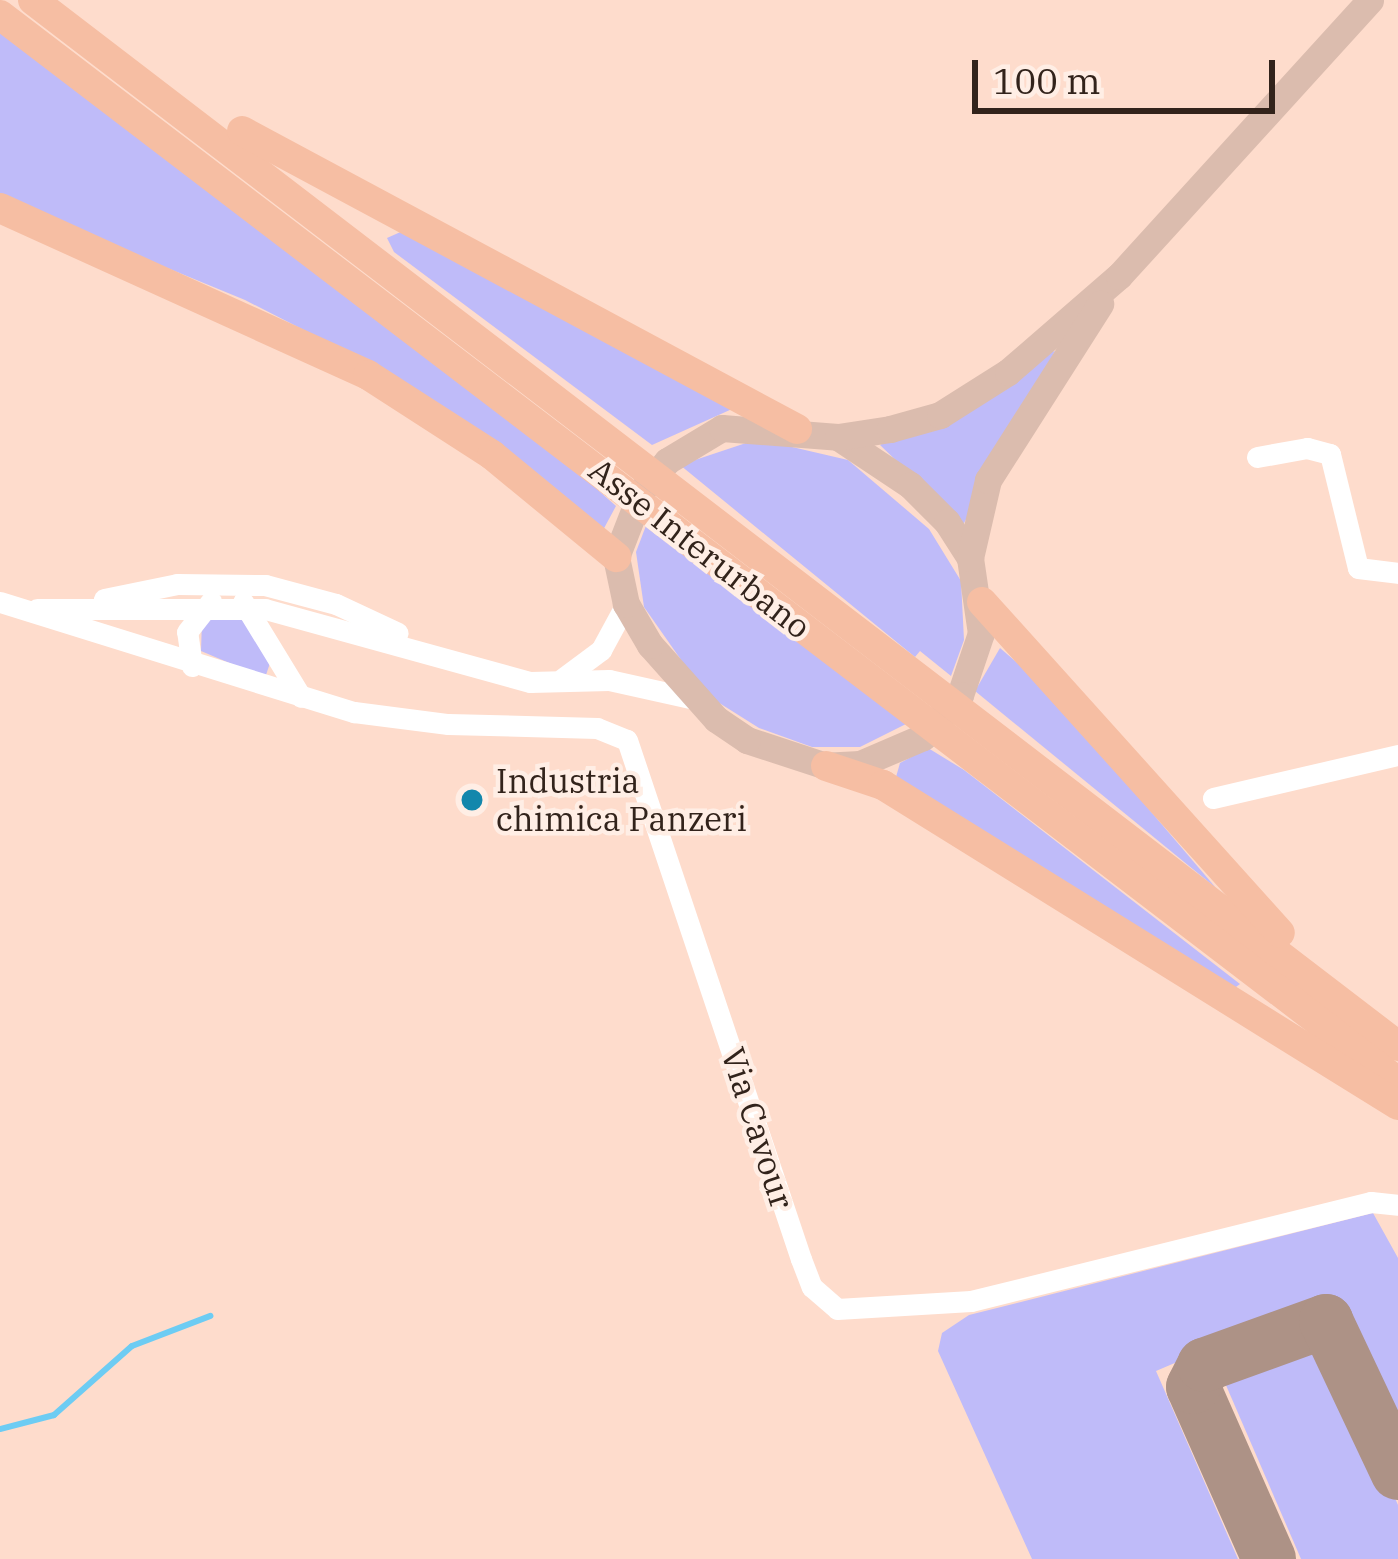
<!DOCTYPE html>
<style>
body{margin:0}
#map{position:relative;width:1398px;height:1559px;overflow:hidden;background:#fedccc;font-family:"IBM Plex Serif",serif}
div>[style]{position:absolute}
.green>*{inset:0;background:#bfbbf9}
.stream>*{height:6px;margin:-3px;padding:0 3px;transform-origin:3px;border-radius:3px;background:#6dccf3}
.taxiway>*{height:54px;margin:-27px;padding:0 27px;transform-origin:27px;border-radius:27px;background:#ad9286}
.minor>*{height:21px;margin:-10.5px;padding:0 10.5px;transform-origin:10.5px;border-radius:10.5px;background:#fff}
.major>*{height:27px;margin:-13.5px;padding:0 13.5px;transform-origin:13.5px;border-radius:13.5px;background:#dbbcae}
.highway>*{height:30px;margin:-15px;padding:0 15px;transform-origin:15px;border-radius:15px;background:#f6bea3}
.dots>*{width:33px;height:33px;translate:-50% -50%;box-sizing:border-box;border:6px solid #ffeee5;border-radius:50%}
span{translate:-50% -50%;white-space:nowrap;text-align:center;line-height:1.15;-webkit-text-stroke:9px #ffeee5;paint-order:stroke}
.street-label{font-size:33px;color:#32231b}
.poi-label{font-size:33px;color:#32231b}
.left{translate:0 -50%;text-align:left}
.scale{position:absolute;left:972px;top:60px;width:303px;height:54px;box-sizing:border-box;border:6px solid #32231b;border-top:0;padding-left:15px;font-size:36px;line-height:42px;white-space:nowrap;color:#32231b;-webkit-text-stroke:9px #ffeee5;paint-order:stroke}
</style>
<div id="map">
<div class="green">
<i style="clip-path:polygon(0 31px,564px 460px,616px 506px,602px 532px,374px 366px,245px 300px,0 199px)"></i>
<i style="clip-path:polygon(405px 230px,732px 409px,652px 445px,394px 252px,387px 238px)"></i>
<i style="clip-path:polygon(1055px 351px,963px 525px,880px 445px,1040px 355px)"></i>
<i style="clip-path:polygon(758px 439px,848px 460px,929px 529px,961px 581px,964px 640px,951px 676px,920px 651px,915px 657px,680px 465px)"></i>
<i style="clip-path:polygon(647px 523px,908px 723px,860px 747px,812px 747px,759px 728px,705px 694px,644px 607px,636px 552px)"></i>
<i style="clip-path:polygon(239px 615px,270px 663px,265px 678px,201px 651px,202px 619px)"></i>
<i style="clip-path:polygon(1000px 648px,1044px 686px,1216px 888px,975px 691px)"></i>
<i style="clip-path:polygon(928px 748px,964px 770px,1240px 984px,1232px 990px,896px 777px,900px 763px)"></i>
<i style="clip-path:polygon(1373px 1213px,1398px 1258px,1398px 1443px,1334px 1295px,1156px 1371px,1238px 1559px,1032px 1559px,938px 1351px,942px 1333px,969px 1315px)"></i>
<i style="clip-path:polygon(1310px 1333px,1330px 1347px,1398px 1505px,1398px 1559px,1301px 1559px,1222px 1376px,1228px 1365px)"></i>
</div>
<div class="stream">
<i style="left:0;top:1429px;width:56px;rotate:-14.5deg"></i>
<i style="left:54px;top:1415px;width:104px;rotate:-41.5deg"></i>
<i style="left:132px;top:1346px;width:84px;rotate:-21deg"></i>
</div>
<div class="taxiway">
<i style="left:1269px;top:1559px;width:188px;rotate:-113.8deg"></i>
<i style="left:1193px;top:1387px;width:25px;rotate:-63deg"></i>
<i style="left:1204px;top:1365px;width:130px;rotate:-19.8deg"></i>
<i style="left:1326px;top:1321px;width:168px;rotate:64.7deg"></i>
</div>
<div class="minor">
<i style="left:1257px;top:457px;width:51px;rotate:-10.2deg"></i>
<i style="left:1307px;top:448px;width:24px;rotate:15deg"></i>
<i style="left:1330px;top:454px;width:117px;rotate:76.2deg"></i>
<i style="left:1358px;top:568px;width:40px;rotate:7.1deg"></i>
<i style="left:104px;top:599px;width:75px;rotate:-11.6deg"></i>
<i style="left:177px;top:584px;width:88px;rotate:0.7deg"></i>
<i style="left:265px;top:585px;width:73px;rotate:15deg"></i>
<i style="left:336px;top:604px;width:68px;rotate:25.1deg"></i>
<i style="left:0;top:602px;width:371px;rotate:17.3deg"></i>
<i style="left:354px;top:712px;width:95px;rotate:7.3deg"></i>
<i style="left:448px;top:724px;width:149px;rotate:1.5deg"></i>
<i style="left:597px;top:728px;width:32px;rotate:22deg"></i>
<i style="left:627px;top:740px;width:547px;rotate:71.47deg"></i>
<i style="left:801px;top:1259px;width:30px;rotate:69deg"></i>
<i style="left:812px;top:1287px;width:33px;rotate:41deg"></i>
<i style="left:837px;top:1309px;width:134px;rotate:-3.4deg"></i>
<i style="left:971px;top:1301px;width:412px;rotate:-13.9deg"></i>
<i style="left:1371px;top:1202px;width:27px;rotate:6deg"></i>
<i style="left:243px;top:602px;width:111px;rotate:58.6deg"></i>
<i style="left:37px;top:609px;width:228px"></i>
<i style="left:265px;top:609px;width:275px;rotate:15.4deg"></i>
<i style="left:530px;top:682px;width:79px;rotate:-1.5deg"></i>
<i style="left:609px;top:680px;width:83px;rotate:12.5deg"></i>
<i style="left:192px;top:666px;width:34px;rotate:-98deg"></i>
<i style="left:187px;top:632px;width:39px;rotate:-52deg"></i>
<i style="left:562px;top:679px;width:49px;rotate:-36.6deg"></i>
<i style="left:601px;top:650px;width:52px;rotate:-61.5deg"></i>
<i style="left:1213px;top:798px;width:190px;rotate:-13.1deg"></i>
</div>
<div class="major">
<i style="left:838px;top:437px;width:87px;rotate:33.7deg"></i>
<i style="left:910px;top:485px;width:52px;rotate:45deg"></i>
<i style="left:947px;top:522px;width:43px;rotate:57.4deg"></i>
<i style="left:970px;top:558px;width:76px;rotate:81.7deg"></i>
<i style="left:981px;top:633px;width:65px;rotate:108.7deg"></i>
<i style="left:960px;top:695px;width:56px;rotate:131.4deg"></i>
<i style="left:923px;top:737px;width:69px;rotate:156.8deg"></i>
<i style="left:860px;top:764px;width:34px;rotate:177deg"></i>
<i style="left:826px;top:766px;width:83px;rotate:-161.8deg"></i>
<i style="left:747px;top:740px;width:37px;rotate:-146deg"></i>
<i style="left:716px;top:719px;width:99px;rotate:-131.7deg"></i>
<i style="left:650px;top:645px;width:48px;rotate:-120.3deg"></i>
<i style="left:626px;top:604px;width:48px;rotate:-102deg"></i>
<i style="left:616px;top:557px;width:72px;rotate:-68.8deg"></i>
<i style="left:642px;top:490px;width:38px;rotate:-49deg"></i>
<i style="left:667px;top:461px;width:64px;rotate:-31deg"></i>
<i style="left:722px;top:428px;width:116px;rotate:4.4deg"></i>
<i style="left:838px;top:437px;width:53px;rotate:-8.7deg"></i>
<i style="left:890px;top:429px;width:52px;rotate:-15.6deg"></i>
<i style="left:940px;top:415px;width:80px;rotate:-32.3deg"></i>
<i style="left:1008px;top:372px;width:147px;rotate:-40.9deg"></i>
<i style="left:1119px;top:276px;width:373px;rotate:-47.7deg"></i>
<i style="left:970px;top:558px;width:80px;rotate:-77deg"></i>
<i style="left:988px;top:480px;width:209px;rotate:-57.5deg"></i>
</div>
<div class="highway">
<i style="left:33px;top:0;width:1720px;rotate:37.46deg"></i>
<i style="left:0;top:15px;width:1759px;rotate:37.35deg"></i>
<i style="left:242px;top:131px;width:630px;rotate:28.23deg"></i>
<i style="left:0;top:208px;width:404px;rotate:24.4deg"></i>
<i style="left:368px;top:375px;width:148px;rotate:32.8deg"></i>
<i style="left:492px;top:455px;width:161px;rotate:39.4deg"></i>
<i style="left:982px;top:602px;width:445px;rotate:48deg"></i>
<i style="left:826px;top:766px;width:60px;rotate:18.4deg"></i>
<i style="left:883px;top:785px;width:606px;rotate:31.86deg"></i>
</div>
<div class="dots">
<i style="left:472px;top:800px;background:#1387ac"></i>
</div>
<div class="street-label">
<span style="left:700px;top:548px;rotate:38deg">Asse Interurbano</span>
<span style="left:758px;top:1128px;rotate:72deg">Via Cavour</span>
</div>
<div class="poi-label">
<span class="left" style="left:496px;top:800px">Industria<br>chimica Panzeri</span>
</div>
<div class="scale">100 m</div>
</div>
